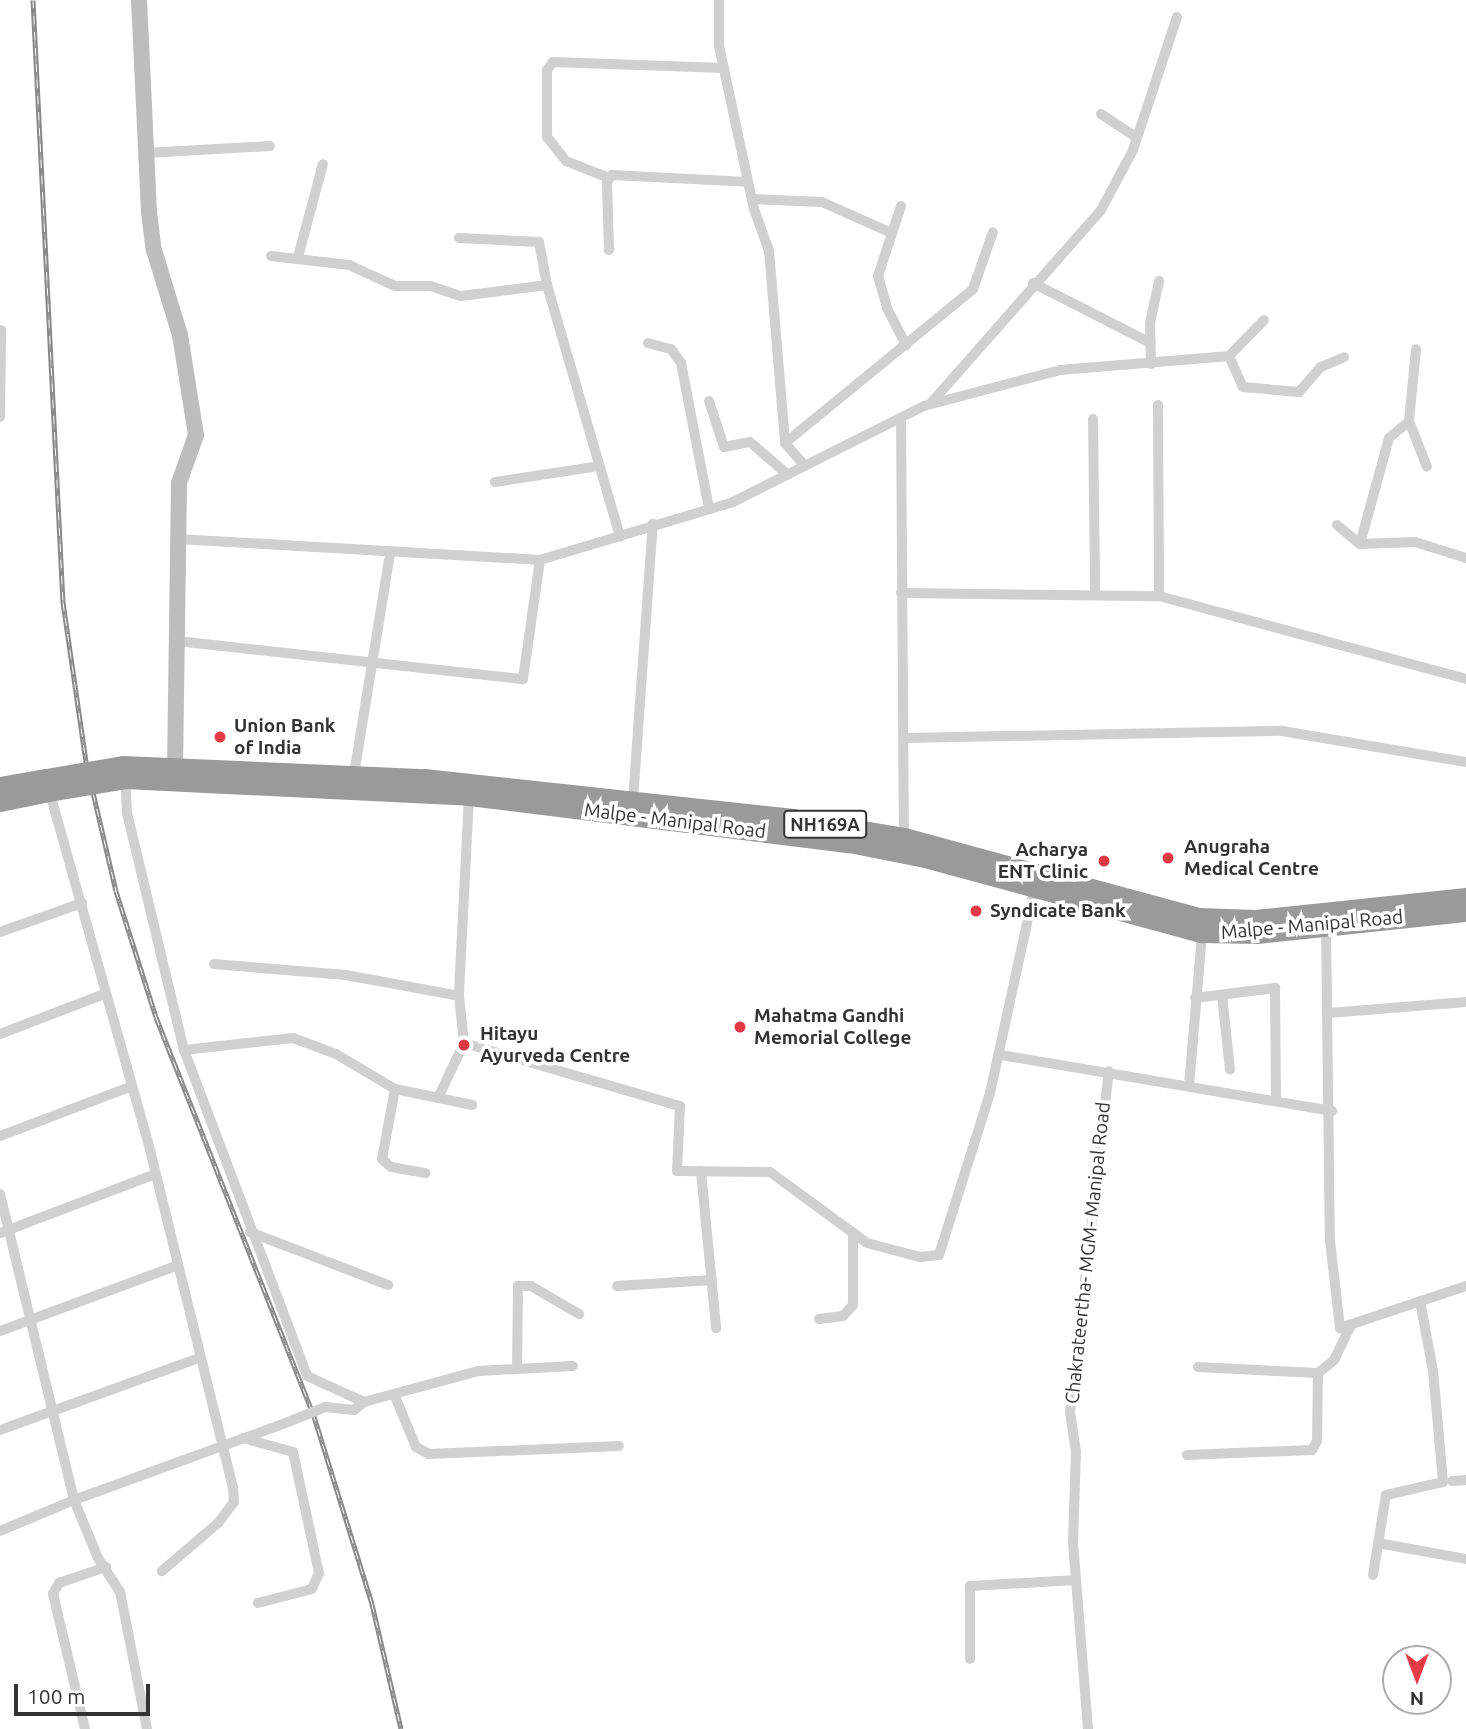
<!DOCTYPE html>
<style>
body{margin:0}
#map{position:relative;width:1466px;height:1729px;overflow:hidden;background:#fff;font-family:Ubuntu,sans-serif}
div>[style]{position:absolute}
.street>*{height:10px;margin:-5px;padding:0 5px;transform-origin:5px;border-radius:5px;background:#d0d0d0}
.secondary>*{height:16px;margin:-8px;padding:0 8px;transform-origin:8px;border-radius:8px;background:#bdbdbd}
.highway>*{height:19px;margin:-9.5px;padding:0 9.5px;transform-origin:9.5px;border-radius:9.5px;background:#9a9a9a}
.rail>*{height:5px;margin-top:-2.5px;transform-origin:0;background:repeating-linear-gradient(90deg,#fff 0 8px,#888 0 16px);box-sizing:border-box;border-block:2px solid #888}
.street-bridge>*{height:10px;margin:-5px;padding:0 5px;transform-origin:5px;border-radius:5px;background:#d0d0d0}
.highway-bridge>*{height:19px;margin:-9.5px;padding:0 9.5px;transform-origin:9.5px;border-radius:9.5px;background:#9a9a9a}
.dots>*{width:19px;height:19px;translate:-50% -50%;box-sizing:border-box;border:4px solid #fff;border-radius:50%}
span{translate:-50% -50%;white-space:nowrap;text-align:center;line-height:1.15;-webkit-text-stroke:7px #fff;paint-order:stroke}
.shield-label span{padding:2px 5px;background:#fff;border:2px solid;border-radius:5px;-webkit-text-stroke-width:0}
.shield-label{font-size:18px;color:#333;font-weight:700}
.poi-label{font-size:19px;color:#333;font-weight:700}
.left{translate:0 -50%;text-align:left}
.right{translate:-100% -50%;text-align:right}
.street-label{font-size:19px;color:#333}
.north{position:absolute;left:1382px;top:1645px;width:70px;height:70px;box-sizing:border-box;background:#fff;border:2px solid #adadad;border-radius:50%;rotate:180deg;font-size:19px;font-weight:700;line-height:28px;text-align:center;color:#333}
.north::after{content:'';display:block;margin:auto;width:24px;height:32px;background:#e63946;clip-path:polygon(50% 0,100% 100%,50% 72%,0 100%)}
.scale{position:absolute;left:14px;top:1684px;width:136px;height:32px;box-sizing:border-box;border:4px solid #333;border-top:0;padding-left:9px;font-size:21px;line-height:24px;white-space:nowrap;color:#333;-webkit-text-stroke:5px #fff;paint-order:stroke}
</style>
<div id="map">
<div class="street">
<i style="left:719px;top:0;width:46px;rotate:90deg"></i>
<i style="left:719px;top:46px;width:167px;rotate:77.9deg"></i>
<i style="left:754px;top:209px;width:45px;rotate:70.3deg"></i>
<i style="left:769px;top:251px;width:193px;rotate:85.2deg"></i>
<i style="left:785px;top:443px;width:30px;rotate:49deg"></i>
<i style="left:1101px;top:114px;width:42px;rotate:33.3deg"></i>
<i style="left:146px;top:153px;width:124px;rotate:-3.2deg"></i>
<i style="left:609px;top:178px;width:46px;rotate:-158.4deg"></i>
<i style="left:566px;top:161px;width:31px;rotate:-128deg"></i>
<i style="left:547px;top:137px;width:67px;rotate:-90deg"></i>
<i style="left:547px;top:70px;width:10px;rotate:-53deg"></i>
<i style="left:553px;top:62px;width:171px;rotate:2deg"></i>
<i style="left:752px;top:199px;width:70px;rotate:2.5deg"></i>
<i style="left:822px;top:202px;width:73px;rotate:24.1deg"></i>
<i style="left:901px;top:206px;width:74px;rotate:108.2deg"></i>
<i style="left:878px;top:276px;width:33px;rotate:74deg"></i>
<i style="left:887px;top:308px;width:42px;rotate:62.8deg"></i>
<i style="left:459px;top:238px;width:80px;rotate:2.9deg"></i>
<i style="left:539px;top:242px;width:44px;rotate:79.5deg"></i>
<i style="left:547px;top:285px;width:262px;rotate:73.8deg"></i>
<i style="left:609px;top:250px;width:68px;rotate:-91.7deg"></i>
<i style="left:607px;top:182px;width:9px;rotate:-54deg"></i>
<i style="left:612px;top:175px;width:136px;rotate:2.9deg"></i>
<i style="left:271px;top:256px;width:79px;rotate:6.6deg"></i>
<i style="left:349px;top:265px;width:51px;rotate:24.5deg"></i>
<i style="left:395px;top:286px;width:35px"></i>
<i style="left:430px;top:286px;width:33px;rotate:18deg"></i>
<i style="left:461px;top:296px;width:87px;rotate:-7.3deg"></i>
<i style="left:298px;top:257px;width:96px;rotate:-75deg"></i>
<i style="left:1033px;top:283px;width:132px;rotate:27deg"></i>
<i style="left:648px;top:343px;width:24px;rotate:15deg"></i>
<i style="left:671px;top:349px;width:17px;rotate:54deg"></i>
<i style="left:681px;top:363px;width:148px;rotate:79.1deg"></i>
<i style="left:1229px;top:356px;width:34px;rotate:66deg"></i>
<i style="left:1243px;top:387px;width:56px;rotate:5.1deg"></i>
<i style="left:1299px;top:392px;width:33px;rotate:-49deg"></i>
<i style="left:1321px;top:367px;width:25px;rotate:-23deg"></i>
<i style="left:1151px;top:364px;width:41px;rotate:-91.4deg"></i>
<i style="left:1150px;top:323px;width:43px;rotate:-77.9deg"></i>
<i style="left:709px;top:401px;width:48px;rotate:71.9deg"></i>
<i style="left:724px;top:447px;width:26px;rotate:-11deg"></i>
<i style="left:750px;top:442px;width:50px;rotate:41deg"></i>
<i style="left:931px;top:403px;width:257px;rotate:-48.6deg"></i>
<i style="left:1101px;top:210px;width:68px;rotate:-61.9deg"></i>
<i style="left:1133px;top:150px;width:140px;rotate:-71.7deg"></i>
<i style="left:1158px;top:405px;width:191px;rotate:89.7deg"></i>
<i style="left:0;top:417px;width:87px;rotate:-89.3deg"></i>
<i style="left:901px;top:418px;width:419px;rotate:89.6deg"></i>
<i style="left:1093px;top:419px;width:175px;rotate:89.3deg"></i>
<i style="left:1409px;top:421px;width:49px;rotate:68.6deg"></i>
<i style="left:785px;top:443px;width:243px;rotate:-39.3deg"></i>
<i style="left:973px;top:289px;width:60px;rotate:-70.7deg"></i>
<i style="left:495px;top:482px;width:105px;rotate:-8.7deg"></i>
<i style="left:1337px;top:525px;width:30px;rotate:40deg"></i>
<i style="left:1360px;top:544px;width:55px;rotate:-2.1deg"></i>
<i style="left:1415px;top:542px;width:53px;rotate:17.4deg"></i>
<i style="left:178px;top:539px;width:363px;rotate:3.3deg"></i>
<i style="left:540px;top:560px;width:202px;rotate:-16.7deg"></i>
<i style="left:733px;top:502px;width:214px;rotate:-26.7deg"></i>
<i style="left:924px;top:406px;width:141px;rotate:-14.8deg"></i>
<i style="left:1060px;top:370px;width:170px;rotate:-4.7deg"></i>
<i style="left:1229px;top:356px;width:50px;rotate:-45.8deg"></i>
<i style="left:1360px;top:544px;width:110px;rotate:-74.7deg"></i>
<i style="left:1389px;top:438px;width:26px;rotate:-40deg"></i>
<i style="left:1409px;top:421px;width:72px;rotate:-84.4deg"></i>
<i style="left:901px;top:593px;width:258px;rotate:0.7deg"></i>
<i style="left:1159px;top:596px;width:318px;rotate:15.1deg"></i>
<i style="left:177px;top:641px;width:348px;rotate:6.3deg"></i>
<i style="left:523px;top:679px;width:120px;rotate:-81.9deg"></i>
<i style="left:906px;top:738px;width:376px;rotate:-1.1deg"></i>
<i style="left:1282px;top:731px;width:187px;rotate:9.6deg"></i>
<i style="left:354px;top:774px;width:222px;rotate:-80.7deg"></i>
<i style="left:125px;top:775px;width:38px;rotate:87deg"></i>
<i style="left:127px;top:813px;width:244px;rotate:76.5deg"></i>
<i style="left:184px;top:1050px;width:348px;rotate:69.3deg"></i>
<i style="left:307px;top:1376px;width:63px;rotate:24.5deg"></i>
<i style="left:364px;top:1402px;width:118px;rotate:-15.2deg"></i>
<i style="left:478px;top:1371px;width:95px;rotate:-3deg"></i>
<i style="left:49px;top:790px;width:374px;rotate:74.3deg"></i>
<i style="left:150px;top:1150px;width:347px;rotate:76.2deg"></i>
<i style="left:233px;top:1487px;width:15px;rotate:86deg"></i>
<i style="left:234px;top:1502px;width:26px;rotate:127deg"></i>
<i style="left:218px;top:1523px;width:74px;rotate:139.4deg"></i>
<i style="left:469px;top:796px;width:200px;rotate:92.9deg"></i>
<i style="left:459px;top:996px;width:47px;rotate:83.9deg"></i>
<i style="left:464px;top:1043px;width:225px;rotate:16.3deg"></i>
<i style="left:680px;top:1106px;width:65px;rotate:92.6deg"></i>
<i style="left:677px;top:1171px;width:93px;rotate:0.6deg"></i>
<i style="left:770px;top:1172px;width:120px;rotate:36.2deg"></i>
<i style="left:867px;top:1243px;width:55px;rotate:14.8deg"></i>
<i style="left:920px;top:1257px;width:19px;rotate:-6deg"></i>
<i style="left:939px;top:1255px;width:170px;rotate:-72.5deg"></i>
<i style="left:990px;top:1093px;width:211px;rotate:-77.7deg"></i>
<i style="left:633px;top:800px;width:277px;rotate:-85.9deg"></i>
<i style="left:1326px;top:925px;width:316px;rotate:89.3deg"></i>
<i style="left:1330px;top:1241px;width:88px;rotate:83.4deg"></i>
<i style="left:1340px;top:1328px;width:133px;rotate:-18.4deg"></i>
<i style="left:0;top:932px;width:87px;rotate:-19.5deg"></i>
<i style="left:214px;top:964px;width:132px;rotate:4.8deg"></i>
<i style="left:346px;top:975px;width:115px;rotate:10.5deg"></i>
<i style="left:1222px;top:995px;width:75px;rotate:83.9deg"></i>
<i style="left:1195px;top:998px;width:81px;rotate:-7.1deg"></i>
<i style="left:1275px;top:988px;width:113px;rotate:89.5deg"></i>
<i style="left:1329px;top:1013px;width:137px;rotate:-4.6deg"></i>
<i style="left:0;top:1034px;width:111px;rotate:-21deg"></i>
<i style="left:184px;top:1050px;width:110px;rotate:-6.3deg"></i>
<i style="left:293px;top:1038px;width:46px;rotate:20.4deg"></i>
<i style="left:336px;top:1054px;width:69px;rotate:30.7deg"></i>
<i style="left:395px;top:1089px;width:79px;rotate:11.7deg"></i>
<i style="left:1001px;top:1055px;width:336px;rotate:9.6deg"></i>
<i style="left:1189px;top:1086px;width:154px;rotate:-85.1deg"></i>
<i style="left:395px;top:1089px;width:71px;rotate:100.5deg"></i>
<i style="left:382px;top:1159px;width:12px;rotate:42deg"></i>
<i style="left:391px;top:1167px;width:35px;rotate:10deg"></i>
<i style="left:438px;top:1098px;width:61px;rotate:-64.7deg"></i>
<i style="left:0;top:1136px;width:139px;rotate:-20.7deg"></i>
<i style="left:701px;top:1171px;width:158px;rotate:84.5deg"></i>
<i style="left:0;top:1194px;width:315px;rotate:76.4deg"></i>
<i style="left:74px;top:1500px;width:80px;rotate:157.3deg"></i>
<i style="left:250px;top:1232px;width:148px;rotate:21deg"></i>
<i style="left:0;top:1233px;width:166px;rotate:-20.8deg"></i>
<i style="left:617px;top:1286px;width:95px;rotate:-3.6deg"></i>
<i style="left:819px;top:1319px;width:24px;rotate:-7deg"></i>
<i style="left:843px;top:1316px;width:15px;rotate:-48deg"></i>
<i style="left:853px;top:1305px;width:72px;rotate:-90deg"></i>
<i style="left:0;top:1331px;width:188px;rotate:-20.3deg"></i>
<i style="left:1198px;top:1367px;width:120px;rotate:2.9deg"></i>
<i style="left:1318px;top:1373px;width:21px;rotate:-39deg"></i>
<i style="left:1334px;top:1360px;width:39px;rotate:-64deg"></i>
<i style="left:517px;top:1369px;width:83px;rotate:-89.3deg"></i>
<i style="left:518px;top:1286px;width:13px"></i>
<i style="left:531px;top:1286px;width:56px;rotate:30.3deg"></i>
<i style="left:394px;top:1394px;width:57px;rotate:67.5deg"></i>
<i style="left:416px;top:1447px;width:15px;rotate:28deg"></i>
<i style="left:429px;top:1454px;width:190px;rotate:-2.4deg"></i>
<i style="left:325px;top:1407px;width:29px;rotate:6deg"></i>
<i style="left:354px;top:1410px;width:13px;rotate:-39deg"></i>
<i style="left:0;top:1430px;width:212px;rotate:-19.9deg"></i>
<i style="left:243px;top:1438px;width:52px;rotate:15.6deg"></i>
<i style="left:293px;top:1452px;width:124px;rotate:77.9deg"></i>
<i style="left:319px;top:1573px;width:17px;rotate:114deg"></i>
<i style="left:312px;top:1589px;width:56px;rotate:165.5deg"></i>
<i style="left:1187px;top:1455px;width:125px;rotate:-2.3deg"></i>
<i style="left:1312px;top:1450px;width:10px;rotate:-61deg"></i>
<i style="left:1317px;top:1441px;width:68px;rotate:-89.2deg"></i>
<i style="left:1452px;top:1481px;width:14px;rotate:-4deg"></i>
<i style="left:1378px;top:1543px;width:89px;rotate:10.3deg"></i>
<i style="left:1373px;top:1575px;width:81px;rotate:-80.8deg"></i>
<i style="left:1386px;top:1495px;width:58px;rotate:-12.8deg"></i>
<i style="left:1443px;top:1482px;width:111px;rotate:-95.1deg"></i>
<i style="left:1433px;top:1371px;width:71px;rotate:-100.5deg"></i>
<i style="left:970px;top:1659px;width:73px;rotate:-90deg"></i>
<i style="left:970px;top:1586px;width:106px;rotate:-3.2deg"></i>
<i style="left:85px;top:1729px;width:139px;rotate:-103.3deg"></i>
<i style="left:53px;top:1594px;width:13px;rotate:-61deg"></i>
<i style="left:59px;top:1583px;width:50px;rotate:-18.8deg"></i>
<i style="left:147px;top:1729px;width:140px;rotate:-101.1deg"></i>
<i style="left:120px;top:1592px;width:40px;rotate:-122.9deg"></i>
<i style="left:98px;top:1558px;width:63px;rotate:-112.5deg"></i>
<i style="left:74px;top:1500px;width:228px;rotate:-20deg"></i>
<i style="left:1088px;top:1729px;width:188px;rotate:-94.6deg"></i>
<i style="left:1073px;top:1542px;width:90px;rotate:-88.1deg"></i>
<i style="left:1076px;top:1452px;width:40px;rotate:-98.5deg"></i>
<i style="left:1070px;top:1412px;width:343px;rotate:-83.5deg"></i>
</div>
<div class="secondary">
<i style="left:139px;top:0;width:212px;rotate:87.3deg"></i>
<i style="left:149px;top:212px;width:38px;rotate:83deg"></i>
<i style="left:154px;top:250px;width:89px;rotate:73deg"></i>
<i style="left:180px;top:335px;width:101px;rotate:80.9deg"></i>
<i style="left:196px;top:435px;width:51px;rotate:109.5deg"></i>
<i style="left:179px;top:483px;width:280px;rotate:90.8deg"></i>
</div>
<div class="highway">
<i style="left:123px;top:765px;width:301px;rotate:2.5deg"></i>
<i style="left:424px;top:778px;width:371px;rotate:6.2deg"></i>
<i style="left:793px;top:818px;width:113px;rotate:9.7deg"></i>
<i style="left:904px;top:837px;width:306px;rotate:15.2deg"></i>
<i style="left:1199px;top:917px;width:56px;rotate:2deg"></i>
<i style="left:1255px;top:919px;width:212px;rotate:-6deg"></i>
<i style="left:125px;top:779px;width:344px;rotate:2.8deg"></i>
<i style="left:469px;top:796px;width:383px;rotate:7.1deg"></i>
<i style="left:849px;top:843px;width:77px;rotate:11.2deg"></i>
<i style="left:925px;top:858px;width:287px;rotate:15.2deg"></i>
<i style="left:1202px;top:933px;width:54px;rotate:1.1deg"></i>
<i style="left:1256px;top:934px;width:211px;rotate:-6deg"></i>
<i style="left:0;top:786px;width:47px;rotate:-9.9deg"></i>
<i style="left:0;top:802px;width:50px;rotate:-11.5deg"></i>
</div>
<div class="rail">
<i style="left:33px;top:0;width:603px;rotate:87.15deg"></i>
<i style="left:63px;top:602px;width:162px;rotate:81.8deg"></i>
<i style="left:86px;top:762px;width:132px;rotate:76.9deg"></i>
<i style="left:116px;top:891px;width:132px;rotate:72.4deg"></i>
<i style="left:156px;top:1017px;width:426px;rotate:68.4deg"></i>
<i style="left:313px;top:1413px;width:200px;rotate:72.8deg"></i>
<i style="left:372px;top:1604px;width:128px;rotate:76.9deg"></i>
</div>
<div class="street-bridge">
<i style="left:288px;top:1422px;width:40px;rotate:-22deg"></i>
</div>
<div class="highway-bridge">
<i style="left:46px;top:778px;width:78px;rotate:-9.6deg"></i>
<i style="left:49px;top:792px;width:77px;rotate:-9.7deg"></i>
</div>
<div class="dots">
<i style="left:220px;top:737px;background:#e63946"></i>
<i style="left:1168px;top:858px;background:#e63946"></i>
<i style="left:1104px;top:861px;background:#e63946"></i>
<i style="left:976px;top:911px;background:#e63946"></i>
<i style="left:740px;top:1027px;background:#e63946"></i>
<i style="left:464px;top:1045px;background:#e63946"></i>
</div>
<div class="shield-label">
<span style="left:825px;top:824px">NH169A</span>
</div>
<div class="poi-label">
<span class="left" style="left:234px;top:737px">Union Bank<br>of India</span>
<span class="left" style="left:1184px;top:858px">Anugraha<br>Medical Centre</span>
<span class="right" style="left:1088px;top:861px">Acharya<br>ENT Clinic</span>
<span class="left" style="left:990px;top:911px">Syndicate Bank</span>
<span class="left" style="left:754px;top:1027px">Mahatma Gandhi<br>Memorial College</span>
<span class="left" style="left:480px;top:1045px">Hitayu<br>Ayurveda Centre</span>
</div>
<div class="street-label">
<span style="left:675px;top:821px;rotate:7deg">Malpe - Manipal Road</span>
<span style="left:1312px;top:925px;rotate:-5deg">Malpe - Manipal Road</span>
<span style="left:1088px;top:1253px;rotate:-84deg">Chakrateertha- MGM- Manipal Road</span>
</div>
<div class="north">N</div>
<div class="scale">100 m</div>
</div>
